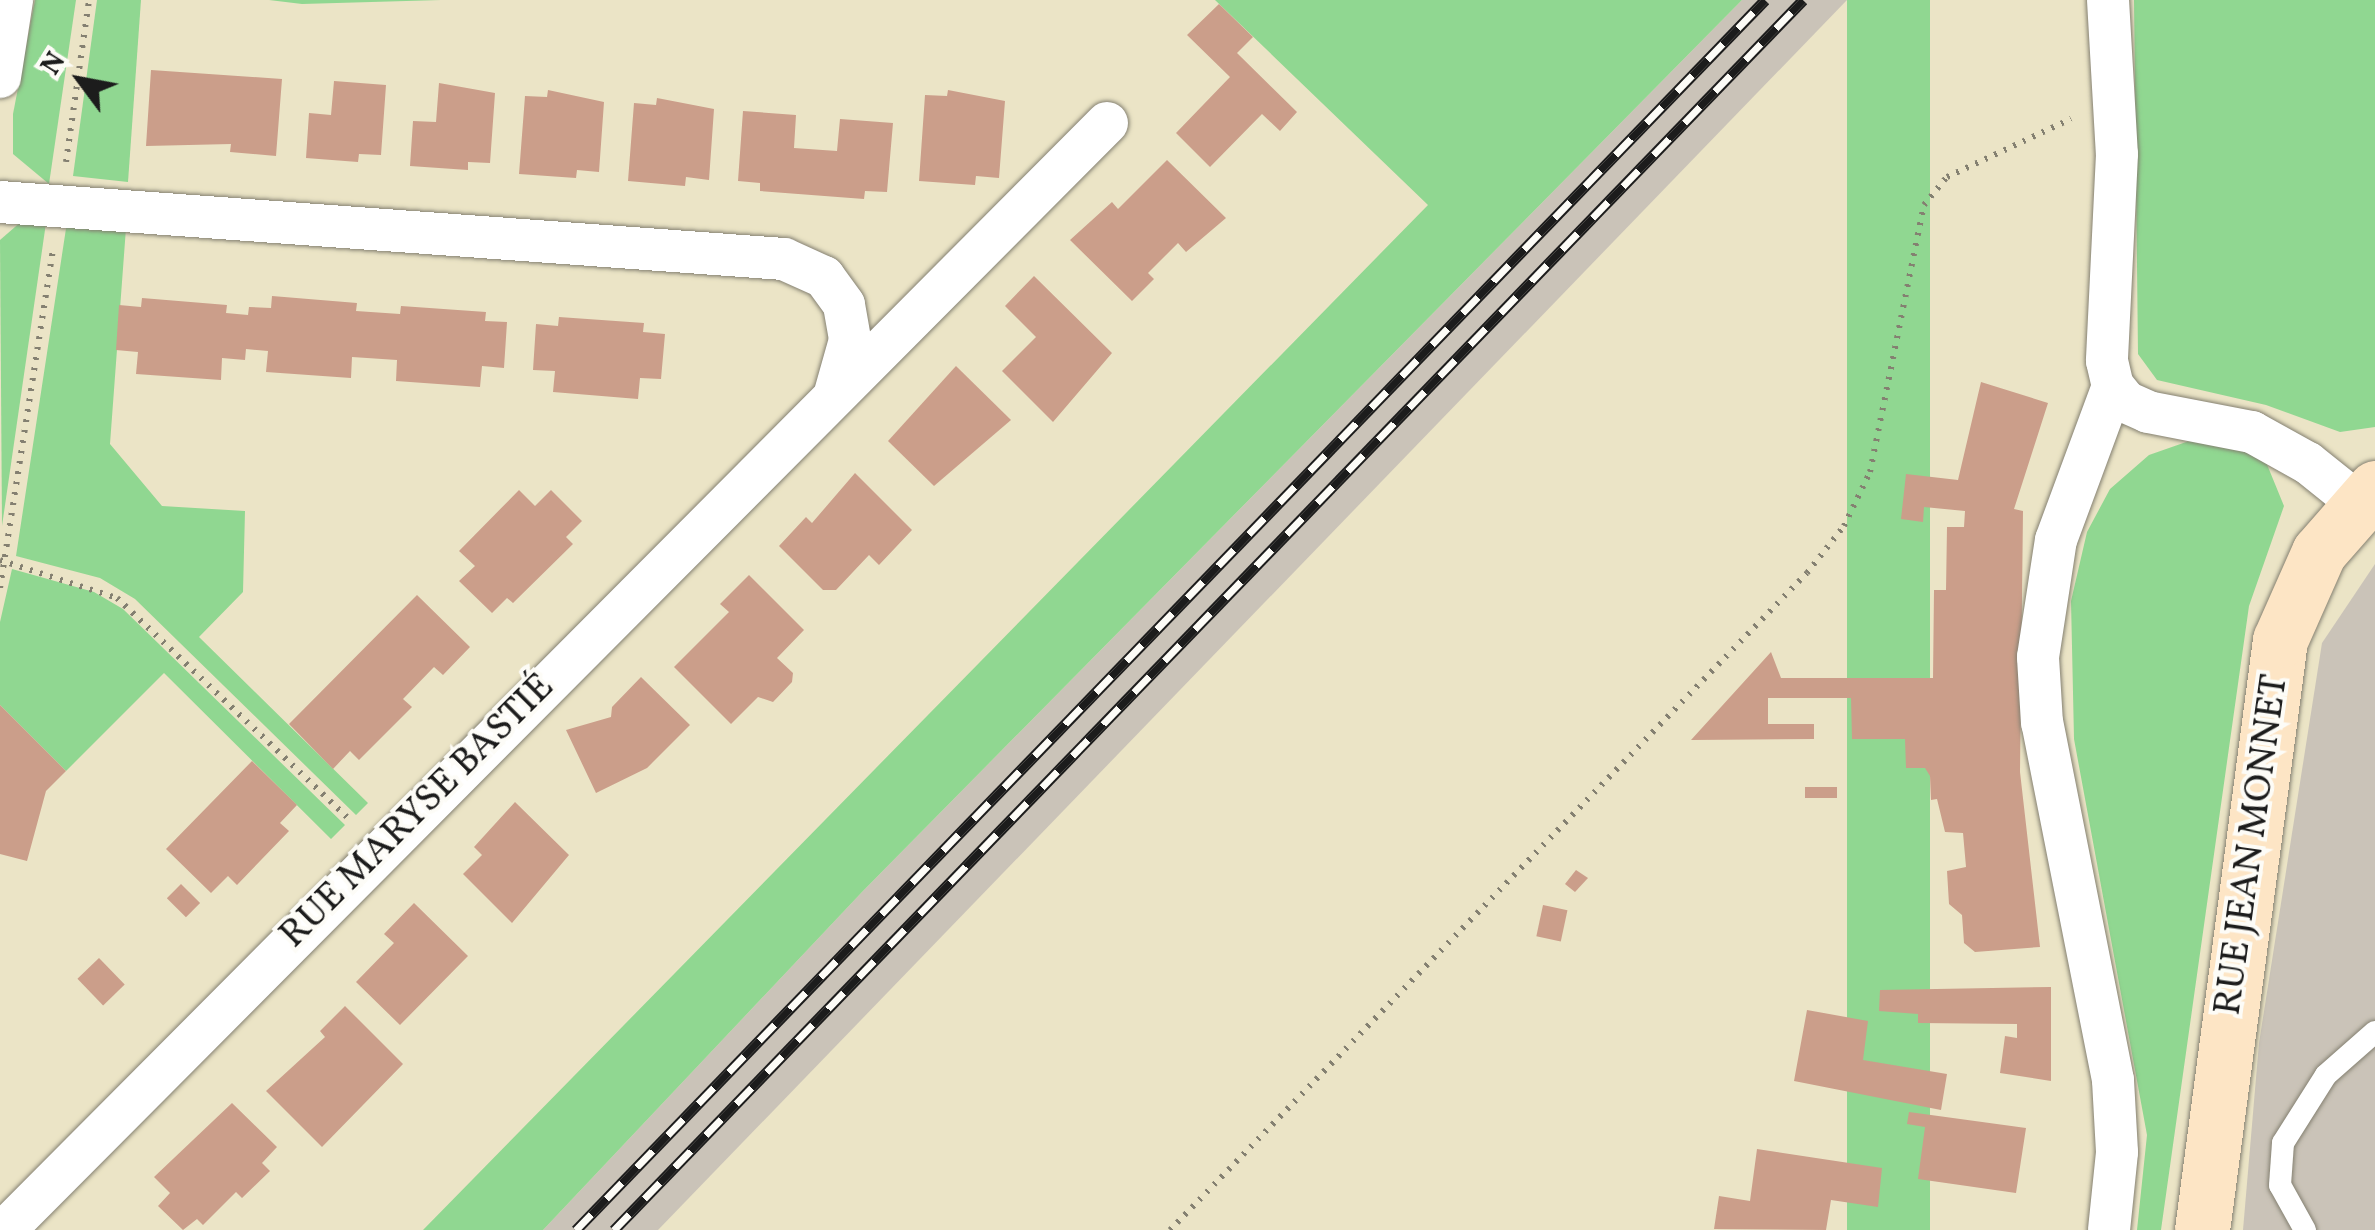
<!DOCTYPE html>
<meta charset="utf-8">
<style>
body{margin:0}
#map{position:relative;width:2375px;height:1230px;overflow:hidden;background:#ebe4c6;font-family:Vollkorn,serif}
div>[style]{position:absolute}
.industrial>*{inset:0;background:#cac3b8}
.green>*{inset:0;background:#90d791;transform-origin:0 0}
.building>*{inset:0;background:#cb9e8a;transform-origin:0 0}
.path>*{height:6px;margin-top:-3px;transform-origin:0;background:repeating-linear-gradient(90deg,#848071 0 2.5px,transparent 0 10.5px)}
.roads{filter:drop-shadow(0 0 2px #848071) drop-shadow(0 0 2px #848071)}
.lane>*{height:22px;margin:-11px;padding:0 11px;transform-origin:11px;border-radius:11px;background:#fff}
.street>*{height:42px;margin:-21px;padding:0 21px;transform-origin:21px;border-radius:21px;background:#fff}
.secondary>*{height:55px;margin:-27.5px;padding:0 27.5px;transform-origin:27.5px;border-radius:27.5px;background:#fde5c5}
.rail>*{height:11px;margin-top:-5.5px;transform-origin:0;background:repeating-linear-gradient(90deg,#fdfcf7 0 22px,#1c1c1c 0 44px);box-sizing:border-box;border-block:2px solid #1c1c1c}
span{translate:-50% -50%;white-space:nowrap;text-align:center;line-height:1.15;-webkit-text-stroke:8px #fdfcf7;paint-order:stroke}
.street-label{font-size:38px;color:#1c1c1c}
.north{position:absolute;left:30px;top:30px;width:100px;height:100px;-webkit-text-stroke:8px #fdfcf7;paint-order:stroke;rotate:302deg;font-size:28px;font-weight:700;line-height:40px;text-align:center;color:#1c1c1c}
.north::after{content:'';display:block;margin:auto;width:35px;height:45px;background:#1c1c1c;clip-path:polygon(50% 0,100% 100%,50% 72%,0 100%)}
</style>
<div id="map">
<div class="industrial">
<i style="clip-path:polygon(1742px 0,1847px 0,658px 1230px,543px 1230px,862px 892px)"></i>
<i style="clip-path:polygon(2375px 564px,2375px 1230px,2243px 1230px,2259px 1043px,2322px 643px)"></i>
</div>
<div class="green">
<i style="clip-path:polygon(35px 0,76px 0,49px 184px,13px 154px,13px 114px)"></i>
<i style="clip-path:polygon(97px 0,141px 0,128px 182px,73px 176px)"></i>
<i style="clip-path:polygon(269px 0,441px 0,302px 4px)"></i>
<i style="clip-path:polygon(1215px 0,1742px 0,862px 892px,543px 1230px,423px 1230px,1428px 205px)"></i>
<i style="left:1847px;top:0;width:83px;height:1711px"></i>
<i style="clip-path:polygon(2134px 0,2375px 0,2375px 427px,2340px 432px,2266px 405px,2157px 380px,2138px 354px)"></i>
<i style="clip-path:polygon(23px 220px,46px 223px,2px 526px,0 240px)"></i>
<i style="clip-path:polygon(67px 222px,126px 228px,110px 444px,162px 506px,245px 511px,243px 592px,199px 637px,368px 803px,356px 815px,135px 599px,100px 578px,16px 556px)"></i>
<i style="clip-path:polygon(2189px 441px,2230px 445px,2266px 462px,2284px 506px,2249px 606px,2161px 1230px,2137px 1230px,2147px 1135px,2074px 739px,2071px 601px,2087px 532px,2110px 489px,2149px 455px)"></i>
<i style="clip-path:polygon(12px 569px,94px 592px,123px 609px,345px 825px,331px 839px,164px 673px,66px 771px,0 705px,0 622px)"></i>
</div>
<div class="building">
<i style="clip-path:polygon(1219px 4px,1253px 37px,1237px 53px,1297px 112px,1280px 131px,1262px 114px,1210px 167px,1176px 133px,1230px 77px,1187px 35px)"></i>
<i style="clip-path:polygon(151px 70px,282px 79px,276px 156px,230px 152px,231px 144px,146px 146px)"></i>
<i style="clip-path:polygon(334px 81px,386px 85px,381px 155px,359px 154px,358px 162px,306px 158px,309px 113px,331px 115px)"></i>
<i style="clip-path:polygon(439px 83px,495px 93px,490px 163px,468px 162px,468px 170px,410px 166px,413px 121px,436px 122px)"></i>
<i style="clip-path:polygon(548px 90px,604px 102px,599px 172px,577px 170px,576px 178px,519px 174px,525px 96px,547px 97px)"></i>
<i style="clip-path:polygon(948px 90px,1005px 101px,999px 178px,976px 176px,975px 185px,919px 181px,925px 95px,947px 96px)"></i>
<i style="clip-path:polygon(657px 98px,714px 109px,709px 180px,686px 177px,685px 186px,628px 181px,634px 103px,656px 105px)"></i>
<i style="clip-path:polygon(743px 111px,796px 115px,794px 148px,837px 151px,840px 119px,893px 123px,887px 192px,865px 191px,864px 199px,760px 191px,760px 183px,738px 181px)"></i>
<i style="clip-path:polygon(1167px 160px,1226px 218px,1186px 252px,1178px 243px,1148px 273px,1154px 279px,1132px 301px,1070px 240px,1112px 202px,1118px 209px)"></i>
<i style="clip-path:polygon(1034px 276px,1112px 353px,1053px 422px,1002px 371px,1036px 337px,1005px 306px)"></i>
<i style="clip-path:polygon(272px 296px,357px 303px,356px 311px,400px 314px,401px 306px,486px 312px,485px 321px,507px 322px,504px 368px,482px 366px,480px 387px,396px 381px,397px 360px,352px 357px,351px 378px,266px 372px,268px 351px,246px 349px,245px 360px,222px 358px,221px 380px,136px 374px,138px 352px,116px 350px,119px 305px,141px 307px,142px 298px,227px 305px,226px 313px,248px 315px,249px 307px,271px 308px)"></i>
<i style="clip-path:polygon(559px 317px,644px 323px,643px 332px,665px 334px,661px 379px,640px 378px,638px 399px,553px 392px,555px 371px,533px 370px,536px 324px,558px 326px)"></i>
<i style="clip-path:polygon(956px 366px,1011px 420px,934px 486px,888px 441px)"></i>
<i style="clip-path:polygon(1981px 382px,2048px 403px,2014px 509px,2023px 511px,2020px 772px,2040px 947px,1975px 952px,1964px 943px,1962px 915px,1949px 904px,1947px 871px,1966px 867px,1963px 833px,1945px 832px,1937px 799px,1931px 800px,1930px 776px,1925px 768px,1906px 768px,1905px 739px,1852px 739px,1851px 698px,1768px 698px,1768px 724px,1814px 724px,1814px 739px,1691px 740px,1771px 652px,1781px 678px,1933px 678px,1934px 590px,1946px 590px,1947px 527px,1964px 527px,1965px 511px,1924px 507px,1923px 522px,1901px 519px,1906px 474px,1958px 480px)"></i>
<i style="clip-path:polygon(855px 473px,912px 530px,879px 565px,869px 555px,836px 590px,823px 590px,779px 546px,806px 517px,812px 523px)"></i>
<i style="clip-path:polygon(519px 490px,535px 506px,551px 490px,582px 521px,566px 537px,573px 544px,513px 603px,507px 598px,492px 613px,459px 581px,475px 566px,459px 551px)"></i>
<i style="clip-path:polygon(749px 575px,804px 630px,777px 658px,793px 673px,792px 682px,773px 702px,758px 697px,731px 724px,674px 667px,729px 612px,720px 604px)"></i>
<i style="clip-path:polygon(417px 595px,470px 647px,443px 675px,434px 667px,403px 699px,412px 707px,359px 760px,350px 751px,333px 769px,289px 724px)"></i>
<i style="clip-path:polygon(641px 677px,690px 725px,647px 768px,596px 793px,566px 730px,611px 717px,612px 707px)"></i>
<i style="clip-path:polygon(0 705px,66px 771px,46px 791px,27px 861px,0 854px)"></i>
<i style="clip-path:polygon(252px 761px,297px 805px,280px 823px,289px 831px,237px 885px,228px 876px,211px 893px,166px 849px)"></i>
<i style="left:1805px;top:787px;width:32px;height:11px"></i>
<i style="clip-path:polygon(515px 802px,569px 855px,512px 923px,463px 874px,482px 855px,474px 847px)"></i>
<i style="clip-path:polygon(1576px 870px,1588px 878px,1575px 892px,1565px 884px)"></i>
<i style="left:181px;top:884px;width:27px;height:20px;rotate:45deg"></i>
<i style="clip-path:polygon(414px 903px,468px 956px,400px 1025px,356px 982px,394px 943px,384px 934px)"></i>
<i style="left:1543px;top:905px;width:25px;height:32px;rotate:12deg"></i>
<i style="left:99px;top:958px;width:37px;height:30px;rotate:46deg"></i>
<i style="clip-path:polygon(2051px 987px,2051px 1081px,2000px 1073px,2005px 1036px,2017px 1038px,2017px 1024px,1918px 1023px,1918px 1014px,1879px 1011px,1880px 990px)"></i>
<i style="clip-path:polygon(345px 1006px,403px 1064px,322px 1147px,266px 1091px,325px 1037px,320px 1031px)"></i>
<i style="clip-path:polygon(1807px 1010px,1868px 1021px,1863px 1060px,1947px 1074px,1941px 1110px,1794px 1081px)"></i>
<i style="clip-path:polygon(232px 1103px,277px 1147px,262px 1163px,270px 1171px,242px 1198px,236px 1192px,203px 1225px,197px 1219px,183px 1230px,158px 1206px,170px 1193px,154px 1177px)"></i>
<i style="clip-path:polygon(1909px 1112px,2026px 1128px,2016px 1193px,1918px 1179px,1925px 1127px,1907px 1124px)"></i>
<i style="clip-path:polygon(1757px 1149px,1882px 1168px,1878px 1207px,1831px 1200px,1826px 1230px,1714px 1229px,1719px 1196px,1750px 1201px)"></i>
</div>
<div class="path">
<i style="left:66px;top:162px;width:164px;rotate:-81.9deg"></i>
<i style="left:0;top:560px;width:123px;rotate:18deg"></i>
<i style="left:117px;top:598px;width:322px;rotate:43.6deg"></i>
<i style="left:0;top:588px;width:343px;rotate:-81.1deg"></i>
<i style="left:1170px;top:1230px;width:915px;rotate:-45.89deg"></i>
<i style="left:1807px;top:573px;width:60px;rotate:-51.8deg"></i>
<i style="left:1844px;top:526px;width:60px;rotate:-64.3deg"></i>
<i style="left:1870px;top:472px;width:272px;rotate:-78.6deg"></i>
<i style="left:1924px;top:205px;width:36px;rotate:-51deg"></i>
<i style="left:1947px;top:177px;width:137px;rotate:-25.1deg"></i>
</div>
<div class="roads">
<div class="lane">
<i style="left:2305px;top:1230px;width:51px;rotate:-119.1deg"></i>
<i style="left:2280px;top:1185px;width:42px;rotate:-85.9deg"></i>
<i style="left:2283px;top:1143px;width:80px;rotate:-57.7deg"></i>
<i style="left:2326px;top:1075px;width:65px;rotate:-41.3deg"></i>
</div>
<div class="street">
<i style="left:2108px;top:0;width:154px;rotate:86.7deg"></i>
<i style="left:2117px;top:154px;width:207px;rotate:92.8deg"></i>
<i style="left:2107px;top:361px;width:26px;rotate:77deg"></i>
<i style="left:2113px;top:386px;width:21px;rotate:51deg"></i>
<i style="left:2126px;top:402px;width:24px;rotate:24deg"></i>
<i style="left:2148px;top:412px;width:106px;rotate:10.9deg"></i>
<i style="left:2252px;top:432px;width:64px;rotate:29deg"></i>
<i style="left:2308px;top:463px;width:65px;rotate:38.8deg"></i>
<i style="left:0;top:77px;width:78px;rotate:-81.1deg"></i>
<i style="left:0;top:202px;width:786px;rotate:4.16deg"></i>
<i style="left:784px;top:259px;width:44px;rotate:24.2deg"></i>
<i style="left:824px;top:277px;width:34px;rotate:54deg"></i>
<i style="left:844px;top:305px;width:36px;rotate:80deg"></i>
<i style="left:850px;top:340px;width:55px;rotate:105.8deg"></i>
<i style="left:5px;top:1230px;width:1562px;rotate:-45.13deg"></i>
<i style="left:2109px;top:1230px;width:78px;rotate:-84.1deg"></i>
<i style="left:2117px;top:1152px;width:72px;rotate:-93.2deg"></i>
<i style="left:2113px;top:1080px;width:364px;rotate:-101.2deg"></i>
<i style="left:2042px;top:723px;width:66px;rotate:-93.5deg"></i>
<i style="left:2038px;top:657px;width:118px;rotate:-81.3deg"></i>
<i style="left:2056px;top:540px;width:164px;rotate:-69.7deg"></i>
</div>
<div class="secondary">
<i style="left:2202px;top:1230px;width:595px;rotate:-82.47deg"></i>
<i style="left:2280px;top:640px;width:96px;rotate:-66.1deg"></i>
<i style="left:2319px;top:552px;width:85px;rotate:-48.8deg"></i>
</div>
</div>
<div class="rail">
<i style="left:576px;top:1230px;width:1711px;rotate:-45.97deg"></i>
<i style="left:614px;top:1230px;width:1711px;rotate:-45.97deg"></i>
</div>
<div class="street-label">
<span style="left:418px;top:812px;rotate:-45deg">RUE MARYSE BASTIÉ</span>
<span style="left:2253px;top:845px;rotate:-82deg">RUE JEAN MONNET</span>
</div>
<div class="north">N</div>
</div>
